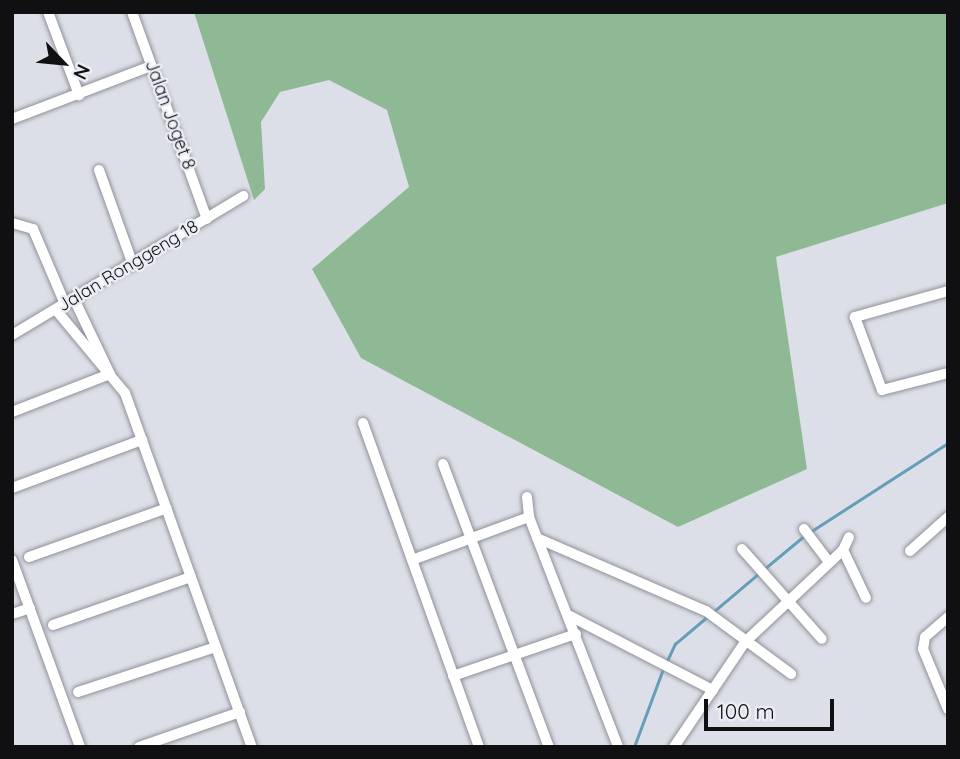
<!DOCTYPE html>
<style>
body{margin:0}
#map{position:relative;width:960px;height:759px;overflow:hidden;background:#dddfe8;font-family:Quicksand,sans-serif}
div>[style]{position:absolute}
.forest>*{inset:0;background:#8fb994}
.stream>*{height:2.5px;margin:-1.25px;padding:0 1.25px;transform-origin:1.25px;border-radius:1.25px;background:#669db8}
.roads{filter:drop-shadow(0 0 2px #8f9199) drop-shadow(0 0 2px #8f9199)}
.minor>*{height:10px;margin:-5px;padding:0 5px;transform-origin:5px;border-radius:5px;background:#fff}
span{translate:-50% -50%;white-space:nowrap;text-align:center;line-height:1.15;-webkit-text-stroke:5px #ebedf6;paint-order:stroke}
.street-label{font-size:18px;color:#101013}
.frame{position:absolute;inset:0;border:14px solid #101013;pointer-events:none}
.north{position:absolute;left:28px;top:28px;width:70px;height:70px;-webkit-text-stroke:5px #ebedf6;paint-order:stroke;rotate:116deg;font-size:19px;font-weight:700;line-height:28px;text-align:center;color:#101013}
.north::after{content:'';display:block;margin:auto;width:24px;height:32px;background:#101013;clip-path:polygon(50% 0,100% 100%,50% 72%,0 100%)}
.scale{position:absolute;left:704px;top:699px;width:130px;height:32px;box-sizing:border-box;border:4px solid #101013;border-top:0;padding-left:9px;font-size:21px;line-height:24px;white-space:nowrap;color:#101013;-webkit-text-stroke:5px #ebedf6;paint-order:stroke}
</style>
<div id="map">
<div class="forest">
<i style="clip-path:polygon(194px 12px,948px 12px,948px 203px,776px 257px,807px 469px,678px 527px,361px 358px,312px 269px,409px 187px,387px 110px,329px 80px,280px 92px,261px 122px,265px 189px,254px 200px)"></i>
</div>
<div class="stream">
<i style="left:810px;top:532px;width:164px;rotate:-32.8deg"></i>
<i style="left:763px;top:570px;width:53px;rotate:-39.7deg"></i>
<i style="left:712px;top:613px;width:60px;rotate:-40.3deg"></i>
<i style="left:666px;top:663px;width:21px;rotate:-65deg"></i>
<i style="left:675px;top:644px;width:42px;rotate:-40.2deg"></i>
<i style="left:634px;top:747px;width:83px;rotate:-69.6deg"></i>
</div>
<div class="roads">
<div class="minor">
<i style="left:48px;top:12px;width:89px;rotate:69.5deg"></i>
<i style="left:132px;top:12px;width:220px;rotate:70.1deg"></i>
<i style="left:12px;top:119px;width:149px;rotate:-20.9deg"></i>
<i style="left:99px;top:170px;width:101px;rotate:70.3deg"></i>
<i style="left:12px;top:223px;width:22px;rotate:16deg"></i>
<i style="left:33px;top:229px;width:82px;rotate:66.9deg"></i>
<i style="left:948px;top:291px;width:97px;rotate:164.4deg"></i>
<i style="left:855px;top:317px;width:78px;rotate:69.7deg"></i>
<i style="left:882px;top:390px;width:68px;rotate:-14.4deg"></i>
<i style="left:74px;top:299px;width:83px;rotate:64.4deg"></i>
<i style="left:56px;top:310px;width:108px;rotate:50.3deg"></i>
<i style="left:125px;top:393px;width:376px;rotate:70.3deg"></i>
<i style="left:12px;top:335px;width:270px;rotate:-31deg"></i>
<i style="left:12px;top:412px;width:105px;rotate:-21.2deg"></i>
<i style="left:363px;top:423px;width:344px;rotate:70.3deg"></i>
<i style="left:443px;top:464px;width:302px;rotate:69.5deg"></i>
<i style="left:12px;top:488px;width:139px;rotate:-20.3deg"></i>
<i style="left:527px;top:497px;width:20px;rotate:84deg"></i>
<i style="left:529px;top:517px;width:247px;rotate:68.8deg"></i>
<i style="left:804px;top:529px;width:41px;rotate:52.9deg"></i>
<i style="left:537px;top:538px;width:184px;rotate:23.4deg"></i>
<i style="left:706px;top:611px;width:106px;rotate:36.5deg"></i>
<i style="left:742px;top:549px;width:120px;rotate:48.4deg"></i>
<i style="left:843px;top:550px;width:53px;rotate:64.4deg"></i>
<i style="left:910px;top:551px;width:51px;rotate:-41.8deg"></i>
<i style="left:29px;top:557px;width:146px;rotate:-19.5deg"></i>
<i style="left:12px;top:560px;width:199px;rotate:70deg"></i>
<i style="left:412px;top:560px;width:125px;rotate:-20.2deg"></i>
<i style="left:12px;top:614px;width:19px;rotate:-18deg"></i>
<i style="left:570px;top:616px;width:161px;rotate:27.4deg"></i>
<i style="left:948px;top:617px;width:30px;rotate:139deg"></i>
<i style="left:925px;top:637px;width:12px;rotate:99deg"></i>
<i style="left:923px;top:649px;width:65px;rotate:67.4deg"></i>
<i style="left:53px;top:625px;width:146px;rotate:-19.2deg"></i>
<i style="left:453px;top:676px;width:130px;rotate:-18.9deg"></i>
<i style="left:78px;top:692px;width:145px;rotate:-18.1deg"></i>
<i style="left:139px;top:747px;width:107px;rotate:-19.1deg"></i>
<i style="left:674px;top:747px;width:127px;rotate:-55.9deg"></i>
<i style="left:745px;top:642px;width:134px;rotate:-43.2deg"></i>
<i style="left:843px;top:550px;width:14px;rotate:-65deg"></i>
</div>
</div>
<div class="street-label">
<span style="left:170px;top:115px;rotate:70deg">Jalan Joget 8</span>
<span style="left:128px;top:266px;rotate:-31deg">Jalan Ronggeng 18</span>
</div>
<div class="frame"></div>
<div class="north">N</div>
<div class="scale">100 m</div>
</div>
